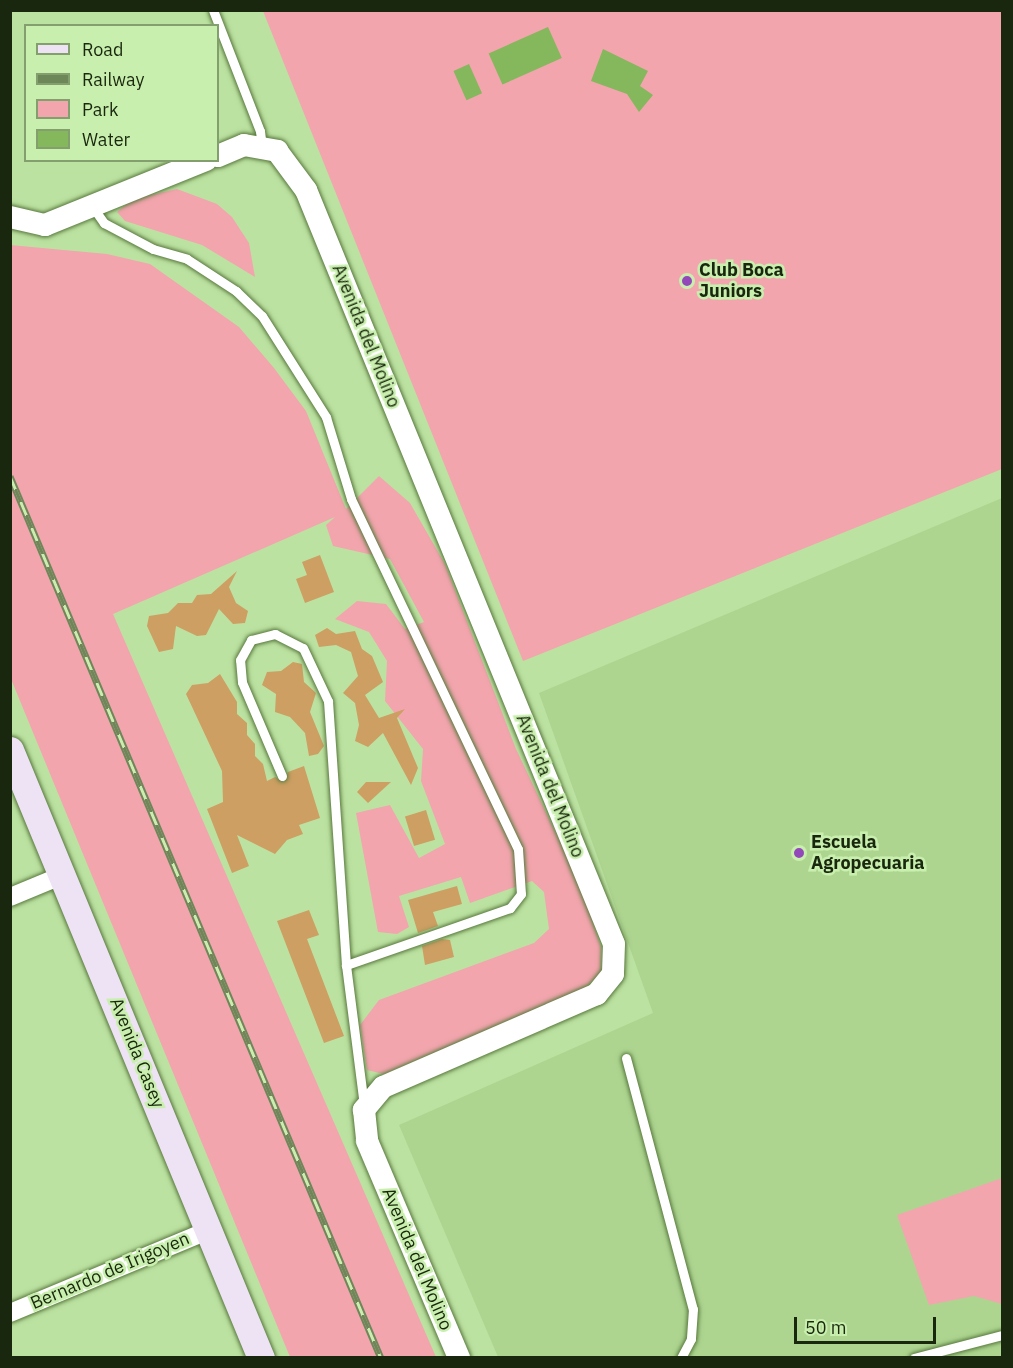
<!DOCTYPE html>
<style>
body{margin:0}
#map{position:relative;width:1013px;height:1368px;overflow:hidden;background:#bce2a1;font-family:"IBM Plex Sans",sans-serif}
div>[style]{position:absolute}
.built>*{inset:0;background:#add590}
.green>*{inset:0;background:#f2a5ad}
.water>*{inset:0;background:#85b75c;transform-origin:0 0}
.building>*{inset:0;background:#cd9f63;transform-origin:0 0}
.roads{filter:drop-shadow(0 0 2px #58793d) drop-shadow(0 0 2px #58793d)}
.service>*{height:9px;margin:-4.5px;padding:0 4.5px;transform-origin:4.5px;border-radius:4.5px;background:#fff}
.minor>*{height:18px;margin:-9px;padding:0 9px;transform-origin:9px;border-radius:9px;background:#fff}
.tertiary>*{height:22px;margin:-11px;padding:0 11px;transform-origin:11px;border-radius:11px;background:#fff}
.secondary>*{height:27px;margin:-13.5px;padding:0 13.5px;transform-origin:13.5px;border-radius:13.5px;background:#eee2f5}
.rail>*{height:7px;margin-top:-3.5px;transform-origin:0;background:repeating-linear-gradient(90deg,#c9efae 0 14px,#6d8759 0 28px);box-sizing:border-box;border-block:2px solid #6d8759}
.dots>*{width:16px;height:16px;translate:-50% -50%;box-sizing:border-box;border:3px solid #c9efae;border-radius:50%}
span{translate:-50% -50%;white-space:nowrap;text-align:center;line-height:1.15;-webkit-text-stroke:5px #c9efae;paint-order:stroke}
.poi-label{font-size:18px;color:#19270e;font-weight:700}
.left{translate:0 -50%;text-align:left}
.street-label{font-size:18px;color:#19270e}
.frame{position:absolute;inset:0;border:12px solid #19270e;pointer-events:none}
.legend{position:absolute;left:24px;top:24px;width:195px;height:138px;box-sizing:border-box;background:#c9efae;border:2px solid #839f6e;margin:0;padding:8px 10px;list-style:none;font-size:18px;color:#19270e}
.legend li{display:flex;align-items:center;gap:12px;height:30px}
.legend b{width:30px;border:2px solid #839f6e}
.scale{position:absolute;left:794px;top:1317px;width:142px;height:27px;box-sizing:border-box;border:3px solid #19270e;border-top:0;padding-left:8px;font-size:18px;line-height:21px;white-space:nowrap;color:#19270e;-webkit-text-stroke:4px #c9efae;paint-order:stroke}
</style>
<div id="map">
<div class="built">
<i style="clip-path:polygon(1002px 498px,1002px 1357px,498px 1357px,399px 1125px,653px 1013px,539px 693px)"></i>
</div>
<div class="green">
<i style="clip-path:polygon(263px 11px,1002px 11px,1002px 469px,523px 661px)"></i>
<i style="clip-path:polygon(177px 189px,217px 204px,232px 217px,249px 243px,255px 277px,202px 245px,125px 221px,117px 212px,133px 199px)"></i>
<i style="clip-path:polygon(10px 245px,107px 254px,150px 264px,239px 327px,274px 368px,306px 411px,346px 509px,379px 476px,410px 503px,445px 564px,516px 749px,581px 886px,601px 947px,601px 972px,585px 988px,384px 1074px,367px 1070px,360px 1025px,379px 1000px,534px 943px,549px 929px,544px 892px,532px 881px,470px 903px,461px 877px,399px 896px,409px 927px,397px 934px,378px 932px,356px 813px,390px 805px,419px 858px,445px 844px,421px 781px,423px 749px,385px 701px,387px 661px,369px 632px,335px 619px,357px 601px,386px 604px,405px 629px,424px 622px,390px 559px,333px 546px,326px 525px,335px 517px,113px 614px,436px 1357px,290px 1357px,11px 679px)"></i>
<i style="clip-path:polygon(1002px 1178px,1002px 1304px,974px 1296px,929px 1305px,897px 1215px)"></i>
</div>
<div class="water">
<i style="left:548px;top:27px;width:34px;height:65px;rotate:66deg"></i>
<i style="clip-path:polygon(603px 49px,648px 71px,640px 86px,653px 95px,639px 112px,627px 94px,591px 81px)"></i>
<i style="left:469px;top:64px;width:32px;height:17px;rotate:66deg"></i>
</div>
<div class="building">
<i style="clip-path:polygon(320px 555px,334px 592px,305px 603px,296px 579px,307px 575px,302px 562px)"></i>
<i style="clip-path:polygon(237px 571px,229px 587px,236px 603px,248px 611px,245px 623px,233px 624px,219px 609px,206px 635px,197px 636px,176px 626px,173px 649px,159px 652px,147px 626px,149px 616px,168px 613px,178px 603px,192px 603px,197px 595px,211px 594px)"></i>
<i style="clip-path:polygon(327px 628px,336px 634px,355px 631px,362px 649px,372px 656px,383px 682px,365px 695px,379px 718px,405px 709px,397px 718px,418px 768px,411px 785px,383px 733px,368px 747px,355px 741px,359px 725px,355px 703px,343px 693px,358px 676px,351px 652px,336px 645px,319px 647px,315px 635px)"></i>
<i style="clip-path:polygon(293px 662px,302px 664px,304px 682px,316px 693px,310px 712px,324px 746px,318px 754px,309px 756px,305px 733px,290px 717px,275px 712px,276px 694px,262px 685px,267px 672px,281px 671px)"></i>
<i style="clip-path:polygon(220px 674px,237px 702px,237px 714px,247px 723px,247px 735px,255px 744px,255px 756px,263px 764px,267px 781px,275px 777px,284px 782px,288px 772px,304px 766px,320px 818px,299px 825px,303px 834px,287px 840px,275px 854px,237px 835px,249px 866px,232px 873px,207px 809px,223px 802px,222px 771px,186px 694px,192px 685px,208px 683px)"></i>
<i style="clip-path:polygon(366px 782px,391px 782px,368px 803px,357px 792px)"></i>
<i style="left:426px;top:810px;width:31px;height:22px;rotate:73deg"></i>
<i style="clip-path:polygon(457px 886px,462px 904px,433px 912px,438px 926px,418px 933px,408px 900px)"></i>
<i style="clip-path:polygon(309px 910px,319px 935px,307px 939px,344px 1036px,324px 1043px,277px 921px)"></i>
<i style="clip-path:polygon(442px 939px,450px 940px,454px 957px,425px 965px,422px 946px)"></i>
</div>
<div class="roads">
<div class="service">
<i style="left:213px;top:10px;width:130px;rotate:68.8deg"></i>
<i style="left:260px;top:131px;width:17px;rotate:83deg"></i>
<i style="left:92px;top:206px;width:21px;rotate:55deg"></i>
<i style="left:104px;top:223px;width:55px;rotate:28deg"></i>
<i style="left:153px;top:249px;width:35px;rotate:16deg"></i>
<i style="left:187px;top:259px;width:59px;rotate:33.1deg"></i>
<i style="left:236px;top:291px;width:36px;rotate:44deg"></i>
<i style="left:262px;top:316px;width:120px;rotate:57.6deg"></i>
<i style="left:326px;top:417px;width:86px;rotate:73deg"></i>
<i style="left:351px;top:499px;width:388px;rotate:64.5deg"></i>
<i style="left:518px;top:849px;width:45px;rotate:86.2deg"></i>
<i style="left:521px;top:894px;width:18px;rotate:128deg"></i>
<i style="left:510px;top:908px;width:174px;rotate:160.8deg"></i>
<i style="left:282px;top:776px;width:102px;rotate:-113.1deg"></i>
<i style="left:242px;top:682px;width:22px;rotate:-95deg"></i>
<i style="left:240px;top:660px;width:23px;rotate:-61deg"></i>
<i style="left:251px;top:640px;width:25px;rotate:-14deg"></i>
<i style="left:275px;top:634px;width:31px;rotate:27deg"></i>
<i style="left:303px;top:648px;width:59px;rotate:64.7deg"></i>
<i style="left:328px;top:701px;width:265px;rotate:86.1deg"></i>
<i style="left:346px;top:965px;width:141px;rotate:82.7deg"></i>
<i style="left:626px;top:1058px;width:260px;rotate:75.1deg"></i>
<i style="left:693px;top:1309px;width:30px;rotate:94deg"></i>
<i style="left:691px;top:1339px;width:21px;rotate:118deg"></i>
<i style="left:914px;top:1358px;width:91px;rotate:-14.6deg"></i>
</div>
<div class="minor">
<i style="left:10px;top:897px;width:57px;rotate:-22.5deg"></i>
<i style="left:10px;top:1313px;width:216px;rotate:-22.6deg"></i>
</div>
<div class="tertiary">
<i style="left:218px;top:156px;width:28px;rotate:-23deg"></i>
<i style="left:244px;top:145px;width:34px;rotate:10deg"></i>
<i style="left:277px;top:151px;width:49px;rotate:53.4deg"></i>
<i style="left:306px;top:190px;width:814px;rotate:67.78deg"></i>
<i style="left:614px;top:944px;width:30px;rotate:92deg"></i>
<i style="left:613px;top:974px;width:26px;rotate:129deg"></i>
<i style="left:597px;top:994px;width:233px;rotate:156.5deg"></i>
<i style="left:383px;top:1087px;width:30px;rotate:130deg"></i>
<i style="left:364px;top:1110px;width:31px;rotate:84deg"></i>
<i style="left:367px;top:1141px;width:236px;rotate:67deg"></i>
<i style="left:10px;top:217px;width:36px;rotate:13deg"></i>
<i style="left:45px;top:225px;width:174px;rotate:-22deg"></i>
</div>
<div class="secondary">
<i style="left:10px;top:750px;width:658px;rotate:67.57deg"></i>
</div>
</div>
<div class="rail">
<i style="left:10px;top:476px;width:957px;rotate:67.19deg"></i>
</div>
<div class="dots">
<i style="left:687px;top:281px;background:#9348b9"></i>
<i style="left:799px;top:853px;background:#9348b9"></i>
</div>
<div class="poi-label">
<span class="left" style="left:699px;top:281px">Club Boca<br>Juniors</span>
<span class="left" style="left:811px;top:853px">Escuela<br>Agropecuaria</span>
</div>
<div class="street-label">
<span style="left:366px;top:336px;rotate:68deg">Avenida del Molino</span>
<span style="left:550px;top:786px;rotate:68deg">Avenida del Molino</span>
<span style="left:137px;top:1053px;rotate:68deg">Avenida Casey</span>
<span style="left:417px;top:1259px;rotate:67deg">Avenida del Molino</span>
<span style="left:110px;top:1271px;rotate:-23deg">Bernardo de Irigoyen</span>
</div>
<div class="frame"></div>
<ul class="legend">
<li><b style="height:8px;background:#eee2f5"></b>Road</li>
<li><b style="height:8px;background:#6d8759"></b>Railway</li>
<li><b style="height:16px;background:#f2a5ad"></b>Park</li>
<li><b style="height:16px;background:#85b75c"></b>Water</li>
</ul>
<div class="scale">50 m</div>
</div>
